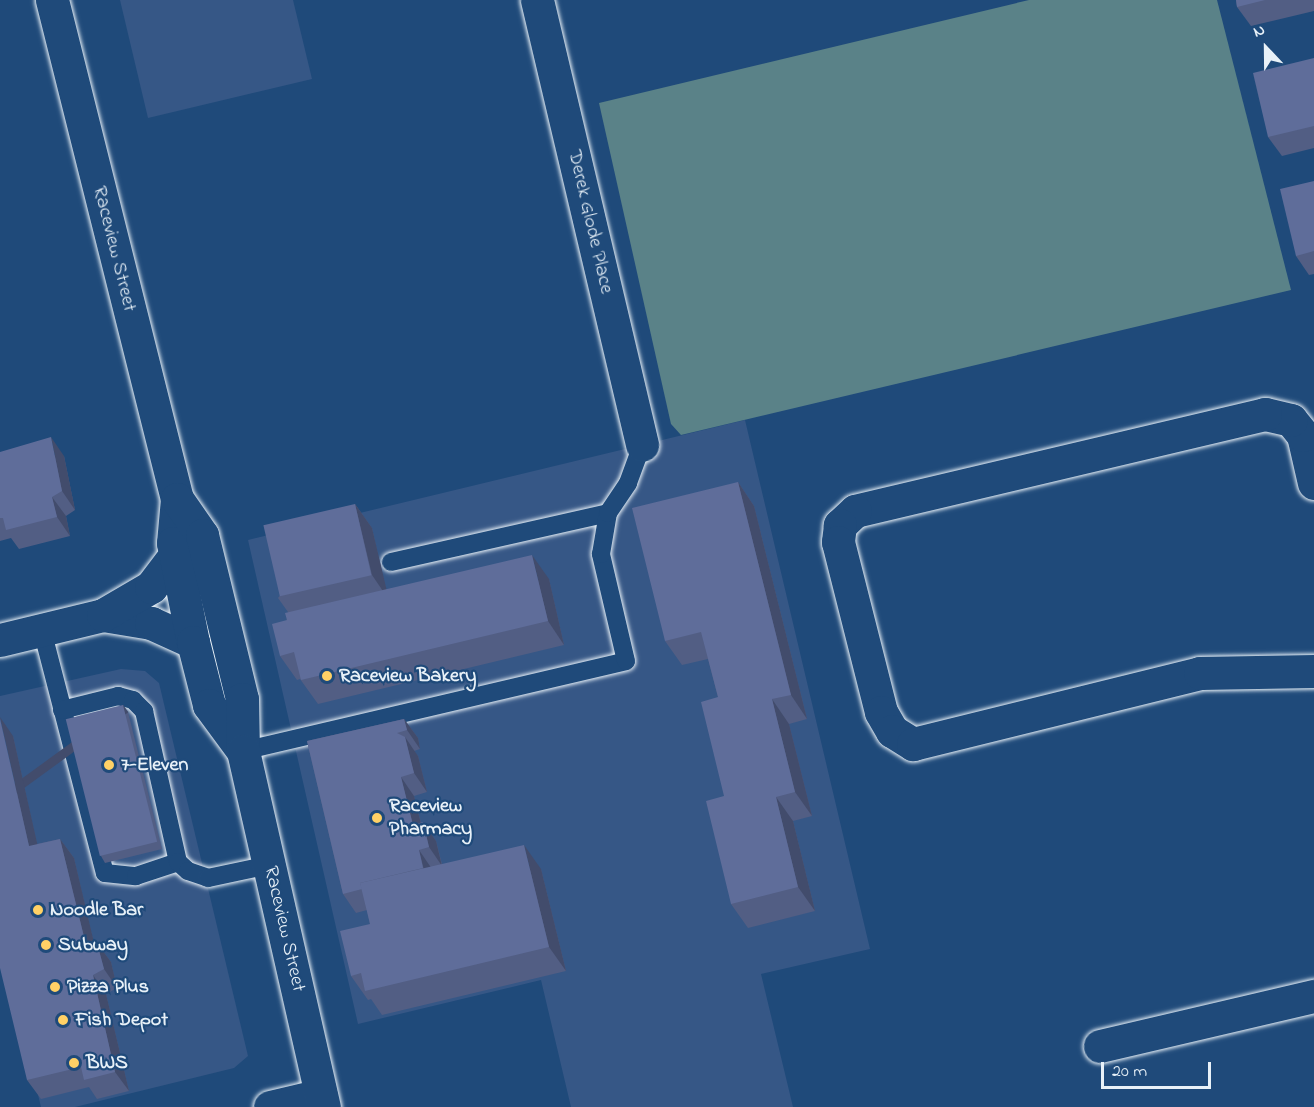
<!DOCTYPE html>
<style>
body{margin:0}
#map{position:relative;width:1314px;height:1107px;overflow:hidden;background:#1f4a7a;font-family:"Indie Flower",sans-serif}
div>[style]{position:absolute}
.built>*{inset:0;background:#365786}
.green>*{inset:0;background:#5a8288}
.roads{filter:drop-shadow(0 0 2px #e8f1f8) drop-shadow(0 0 2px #e8f1f8)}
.service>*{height:18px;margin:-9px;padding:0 9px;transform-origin:9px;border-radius:9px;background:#1f4a7a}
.minor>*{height:33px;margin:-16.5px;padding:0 16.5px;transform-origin:16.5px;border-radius:16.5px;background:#1f4a7a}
.tertiary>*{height:33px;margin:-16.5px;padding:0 16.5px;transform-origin:16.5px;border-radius:16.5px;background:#1f4a7a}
.wall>*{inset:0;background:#525e84}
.shaded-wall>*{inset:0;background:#424c6c;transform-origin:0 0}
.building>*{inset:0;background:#5f6d9a;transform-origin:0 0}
.dots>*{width:16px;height:16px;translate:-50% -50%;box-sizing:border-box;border:3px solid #1f4a7a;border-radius:50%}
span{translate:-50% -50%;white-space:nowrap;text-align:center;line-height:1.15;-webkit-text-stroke:4.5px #1f4a7a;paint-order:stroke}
.street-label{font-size:20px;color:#e8f1f8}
.poi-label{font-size:20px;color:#e8f1f8;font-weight:700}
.left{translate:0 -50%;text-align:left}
.north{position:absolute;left:1236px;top:18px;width:60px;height:60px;-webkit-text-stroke:4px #1f4a7a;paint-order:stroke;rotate:338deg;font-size:16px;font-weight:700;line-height:24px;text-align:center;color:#e8f1f8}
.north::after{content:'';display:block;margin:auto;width:21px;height:27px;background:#e8f1f8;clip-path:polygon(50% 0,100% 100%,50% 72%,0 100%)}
.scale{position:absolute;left:1101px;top:1062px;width:110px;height:27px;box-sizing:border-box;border:3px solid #e8f1f8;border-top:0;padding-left:8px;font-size:18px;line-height:21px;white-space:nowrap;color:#e8f1f8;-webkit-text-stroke:4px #1f4a7a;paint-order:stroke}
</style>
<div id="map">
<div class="built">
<i style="clip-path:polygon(120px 0,293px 0,312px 79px,148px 118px)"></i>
<i style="clip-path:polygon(745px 420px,870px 949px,761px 974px,793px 1107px,571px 1107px,541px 980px,358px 1024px,248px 540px)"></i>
<i style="clip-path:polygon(121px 669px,145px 671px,159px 683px,248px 1056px,234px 1068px,75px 1107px,41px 1107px,0 937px,0 696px)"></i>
</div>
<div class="green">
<i style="clip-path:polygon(1029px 0,1217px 0,1291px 290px,681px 435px,671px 424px,599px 103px)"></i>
</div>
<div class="roads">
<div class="service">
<i style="left:391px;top:562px;width:222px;rotate:-12.7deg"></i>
<i style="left:42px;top:630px;width:251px;rotate:75.5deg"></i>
<i style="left:105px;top:873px;width:31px;rotate:6deg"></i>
<i style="left:136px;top:876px;width:44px;rotate:-18.4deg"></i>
<i style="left:62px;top:710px;width:58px;rotate:-14deg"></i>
<i style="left:118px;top:696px;width:16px;rotate:15deg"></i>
<i style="left:133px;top:700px;width:16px;rotate:45deg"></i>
<i style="left:144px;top:711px;width:155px;rotate:77.3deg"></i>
<i style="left:178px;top:862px;width:13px;rotate:42deg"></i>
<i style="left:188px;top:871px;width:21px;rotate:19deg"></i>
<i style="left:208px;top:878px;width:62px;rotate:-12deg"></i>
<i style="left:243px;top:751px;width:393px;rotate:-13.2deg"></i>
<i style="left:626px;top:661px;width:110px;rotate:-103.2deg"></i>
<i style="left:601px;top:554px;width:42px;rotate:-80.3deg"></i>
<i style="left:608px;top:513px;width:36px;rotate:-56deg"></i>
<i style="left:628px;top:483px;width:40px;rotate:-69.8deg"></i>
</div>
<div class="minor">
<i style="left:537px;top:0;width:457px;rotate:76.7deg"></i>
<i style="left:1314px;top:483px;width:49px;rotate:-102.9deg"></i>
<i style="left:1303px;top:435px;width:19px;rotate:-129deg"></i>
<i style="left:1291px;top:420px;width:27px;rotate:-167deg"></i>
<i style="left:1265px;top:414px;width:421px;rotate:166.7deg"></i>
<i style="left:855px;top:511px;width:21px;rotate:137deg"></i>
<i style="left:840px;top:525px;width:17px;rotate:97deg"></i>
<i style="left:838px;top:542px;width:175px;rotate:75.8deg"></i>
<i style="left:881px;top:712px;width:22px;rotate:60deg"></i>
<i style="left:892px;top:731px;width:25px;rotate:32deg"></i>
<i style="left:913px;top:744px;width:296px;rotate:-13.9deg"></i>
<i style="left:1200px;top:673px;width:114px;rotate:-1deg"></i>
<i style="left:103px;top:615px;width:49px;rotate:9.5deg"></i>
<i style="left:151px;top:623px;width:46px;rotate:24.3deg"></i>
<i style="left:0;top:640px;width:106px;rotate:-13.6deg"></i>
<i style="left:103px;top:615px;width:56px;rotate:-30.3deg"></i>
<i style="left:151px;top:587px;width:39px;rotate:-53deg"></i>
<i style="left:1100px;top:1046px;width:220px;rotate:-13.2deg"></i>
<i style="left:270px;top:1107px;width:52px;rotate:-13.2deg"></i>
</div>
<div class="tertiary">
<i style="left:52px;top:0;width:514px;rotate:75.94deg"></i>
<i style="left:177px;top:499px;width:44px;rotate:95.2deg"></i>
<i style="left:173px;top:543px;width:101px;rotate:78.6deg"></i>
<i style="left:193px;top:642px;width:65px;rotate:75.7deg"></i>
<i style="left:209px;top:705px;width:57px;rotate:53.5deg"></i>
<i style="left:177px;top:499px;width:44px;rotate:55.2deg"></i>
<i style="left:202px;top:535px;width:169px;rotate:76.3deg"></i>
<i style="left:242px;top:699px;width:52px;rotate:88.9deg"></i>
<i style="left:243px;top:751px;width:365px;rotate:77.2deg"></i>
</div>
</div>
<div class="wall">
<i style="clip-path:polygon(1236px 0,1314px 0,1314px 11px,1251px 26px,1237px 7px)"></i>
<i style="clip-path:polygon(1314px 58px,1314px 148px,1282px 156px,1268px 137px)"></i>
<i style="clip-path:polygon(1314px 181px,1314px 274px,1309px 275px,1296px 256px)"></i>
<i style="clip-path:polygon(0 452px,64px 456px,75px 510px,66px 516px,70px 536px,19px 549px,11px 538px,0 541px)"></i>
<i style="clip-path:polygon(738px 482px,754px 506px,807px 719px,789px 724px,812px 816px,793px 821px,815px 911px,748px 928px,731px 904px,718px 697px,708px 659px,682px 665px,665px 641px)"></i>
<i style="clip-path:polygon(355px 504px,372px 528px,386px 589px,549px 579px,564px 645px,318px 704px,300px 679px,297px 680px,280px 656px,288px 612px,278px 598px)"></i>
<i style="clip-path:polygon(123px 705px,128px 712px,162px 849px,105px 863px,101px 856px)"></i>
<i style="clip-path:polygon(404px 719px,418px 738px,420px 749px,414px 751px,418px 756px,427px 792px,414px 796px,421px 823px,423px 822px,436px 841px,442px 864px,541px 869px,566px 971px,382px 1015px,371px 999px,368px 1000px,351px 976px,370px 924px,367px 910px,356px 913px,343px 894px,307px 741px)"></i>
<i style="clip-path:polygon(13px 736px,37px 844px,60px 839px,74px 858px,94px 944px,97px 943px,111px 962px,117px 988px,106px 994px,129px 1091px,97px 1099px,89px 1087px,41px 1099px,27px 1080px)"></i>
</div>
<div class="shaded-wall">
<i style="clip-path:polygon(51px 437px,64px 456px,75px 510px,62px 491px)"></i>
<i style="clip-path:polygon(738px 482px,754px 506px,807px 719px,791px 695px)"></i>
<i style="clip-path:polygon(52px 497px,66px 516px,70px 536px,57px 517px)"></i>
<i style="clip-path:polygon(355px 504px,372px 528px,389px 600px,372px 575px)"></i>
<i style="clip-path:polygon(532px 555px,549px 579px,564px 645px,548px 621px)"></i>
<i style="clip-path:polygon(772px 699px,789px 724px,812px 816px,795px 792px)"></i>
<i style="left:123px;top:705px;width:9px;height:141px;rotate:54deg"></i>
<i style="clip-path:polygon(0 717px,13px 736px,42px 865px,29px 846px)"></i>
<i style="clip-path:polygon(404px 719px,418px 738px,420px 749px,407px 730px)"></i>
<i style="clip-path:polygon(405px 737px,418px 756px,427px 792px,414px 773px)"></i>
<i style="clip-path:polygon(401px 777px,414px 796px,426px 844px,413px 825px)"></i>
<i style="clip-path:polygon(776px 797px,793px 821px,815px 911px,798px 887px)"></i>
<i style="clip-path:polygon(423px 822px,436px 841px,442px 866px,429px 847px)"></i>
<i style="clip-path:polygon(60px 839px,74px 858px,99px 964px,86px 945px)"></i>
<i style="clip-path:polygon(524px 845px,541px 869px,566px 971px,549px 947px)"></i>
<i style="clip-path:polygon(419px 850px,432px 869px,425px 874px)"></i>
<i style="clip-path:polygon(97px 943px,111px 962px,117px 988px,104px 969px)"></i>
<i style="clip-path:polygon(93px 975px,106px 994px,129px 1091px,115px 1072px)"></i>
</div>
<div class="building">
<i style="clip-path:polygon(1236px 0,1265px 0,1237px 7px)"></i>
<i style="clip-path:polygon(1314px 58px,1314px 126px,1268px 137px,1253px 73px)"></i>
<i style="clip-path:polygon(1314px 181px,1314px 251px,1296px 256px,1280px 189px)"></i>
<i style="clip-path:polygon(51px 437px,62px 491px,52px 497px,57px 517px,6px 530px,3px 518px,0 518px,0 452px)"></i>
<i style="clip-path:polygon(738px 482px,791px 695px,772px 699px,795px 792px,776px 797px,798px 887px,731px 904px,706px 801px,724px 796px,701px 702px,718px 697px,701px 632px,665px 641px,632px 508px)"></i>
<i style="left:355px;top:504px;width:73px;height:94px;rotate:77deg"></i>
<i style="clip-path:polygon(532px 555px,548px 621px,301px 680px,294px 652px,280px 656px,272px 624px,287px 620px,285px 613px)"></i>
<i style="left:123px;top:705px;width:141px;height:59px;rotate:76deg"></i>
<i style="clip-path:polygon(0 719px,29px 846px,60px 839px,86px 945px,97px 943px,104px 969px,93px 975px,115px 1072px,84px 1080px,81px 1067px,27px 1080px,0 968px)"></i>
<i style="clip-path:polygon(404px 719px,407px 730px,397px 733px,405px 737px,414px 773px,401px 777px,413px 825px,423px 822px,429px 847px,419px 850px,423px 868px,360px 883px,362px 889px,343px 894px,307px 741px)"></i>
<i style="clip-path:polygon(524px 845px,549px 947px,365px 991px,361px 973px,351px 976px,340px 931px,370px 924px,360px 883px)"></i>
</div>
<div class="dots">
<i style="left:327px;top:676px;background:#ffd166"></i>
<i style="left:109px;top:765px;background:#ffd166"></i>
<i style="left:377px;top:818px;background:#ffd166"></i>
<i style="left:38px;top:910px;background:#ffd166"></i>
<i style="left:46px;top:945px;background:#ffd166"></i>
<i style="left:55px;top:987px;background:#ffd166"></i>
<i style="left:63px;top:1020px;background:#ffd166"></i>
<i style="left:74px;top:1063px;background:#ffd166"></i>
</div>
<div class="street-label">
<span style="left:590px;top:222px;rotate:77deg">Derek Glode Place</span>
<span style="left:114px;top:249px;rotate:76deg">Raceview Street</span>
<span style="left:284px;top:929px;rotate:77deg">Raceview Street</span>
</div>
<div class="poi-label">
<span class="left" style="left:339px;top:676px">Raceview Bakery</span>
<span class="left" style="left:121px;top:765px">7-Eleven</span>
<span class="left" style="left:389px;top:818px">Raceview<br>Pharmacy</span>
<span class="left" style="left:50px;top:910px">Noodle Bar</span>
<span class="left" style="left:58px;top:945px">Subway</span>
<span class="left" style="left:67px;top:987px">Pizza Plus</span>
<span class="left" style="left:75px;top:1020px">Fish Depot</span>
<span class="left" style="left:86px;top:1063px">BWS</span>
</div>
<div class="north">N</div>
<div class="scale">20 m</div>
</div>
